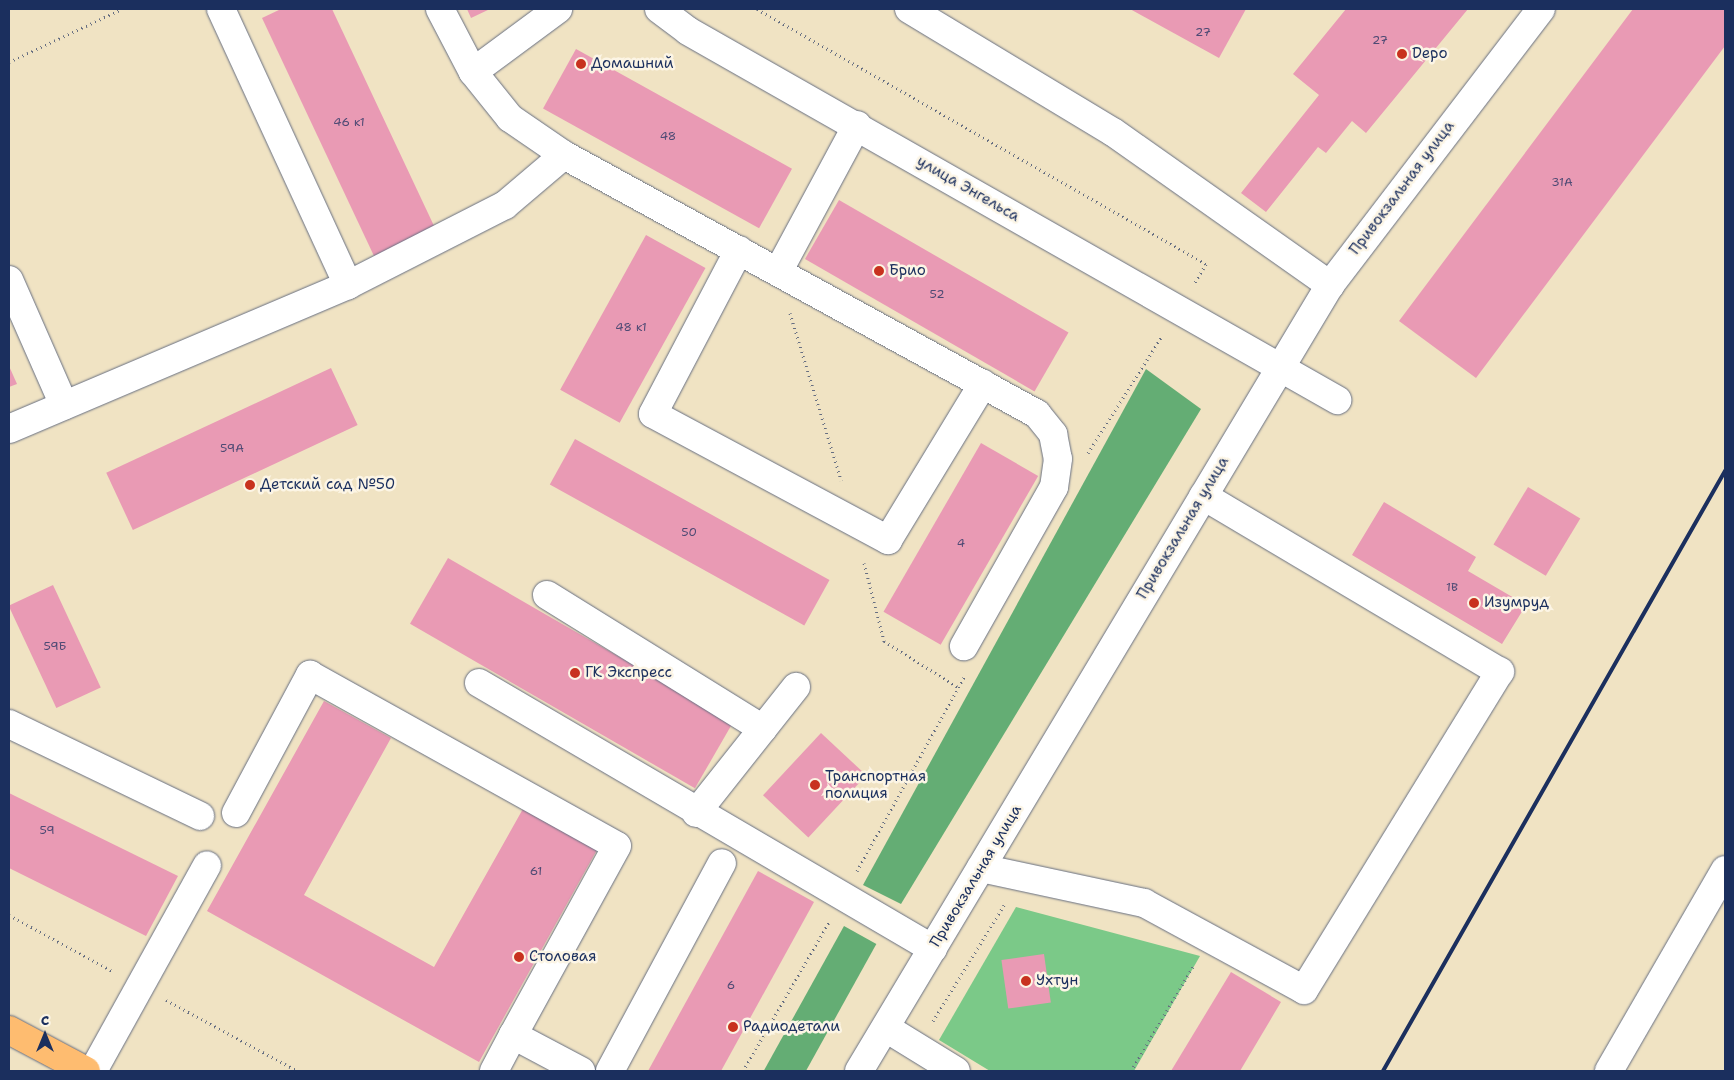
<!DOCTYPE html>
<meta charset="utf-8">
<style>
body{margin:0}
#map{position:relative;width:1734px;height:1080px;overflow:hidden;background:#f0e3c3;font-family:"Shantell Sans",sans-serif}
div>[style]{position:absolute}
.green>*{inset:0;background:#7bc988}
.forest>*{inset:0;background:#64ad74;transform-origin:0 0}
.building>*{inset:0;background:#e99ab4;transform-origin:0 0}
.path>*{height:3px;margin-top:-1.5px;transform-origin:0;background:repeating-linear-gradient(90deg,#666e81 0 1px,transparent 0 5px)}
.roads{filter:drop-shadow(0 0 1px #666e81) drop-shadow(0 0 1px #666e81)}
.minor>*{height:28px;margin:-14px;padding:0 14px;transform-origin:14px;border-radius:14px;background:#fff}
.major>*{height:28px;margin:-14px;padding:0 14px;transform-origin:14px;border-radius:14px;background:#febc70}
.rail>*{height:4px;margin:-2px;padding:0 2px;transform-origin:2px;border-radius:2px;background:#1b2f5e}
.dots>*{width:14px;height:14px;translate:-50% -50%;box-sizing:border-box;border:2px solid #fcf5e5;border-radius:50%}
span{translate:-50% -50%;white-space:nowrap;text-align:center;line-height:1.15;-webkit-text-stroke:5px #fcf5e5;paint-order:stroke}
.number-label{font-size:12px;color:#4e4a74}
.number-label span{-webkit-text-stroke-width:0}
.poi-label{font-size:15px;color:#1b2f5e}
.left{translate:0 -50%;text-align:left}
.street-label{font-size:15px;color:#1b2f5e}
.frame{position:absolute;inset:0;border:10px solid #1b2f5e;pointer-events:none}
.north{position:absolute;left:20px;top:1010px;width:50px;height:50px;-webkit-text-stroke:4px #fcf5e5;paint-order:stroke;rotate:0deg;font-size:14px;font-weight:700;line-height:20px;text-align:center;color:#1b2f5e}
.north::after{content:'';display:block;margin:auto;width:18px;height:22px;background:#1b2f5e;clip-path:polygon(50% 0,100% 100%,50% 72%,0 100%)}
</style>
<div id="map">
<div class="green">
<i style="clip-path:polygon(1016px 907px,1200px 956px,1134px 1071px,990px 1071px,939px 1040px)"></i>
</div>
<div class="forest">
<i style="clip-path:polygon(1146px 369px,1201px 409px,901px 904px,863px 885px)"></i>
<i style="left:844px;top:926px;width:37px;height:168px;rotate:29deg"></i>
</div>
<div class="building">
<i style="clip-path:polygon(281px 9px,332px 9px,435px 228px,374px 256px,262px 18px)"></i>
<i style="clip-path:polygon(467px 9px,490px 9px,471px 18px)"></i>
<i style="clip-path:polygon(1130px 9px,1246px 9px,1219px 58px)"></i>
<i style="clip-path:polygon(1346px 9px,1468px 9px,1366px 133px,1352px 121px,1326px 153px,1318px 147px,1266px 212px,1241px 193px,1319px 95px,1293px 74px)"></i>
<i style="clip-path:polygon(1633px 9px,1725px 9px,1725px 46px,1476px 378px,1399px 321px)"></i>
<i style="left:576px;top:49px;width:247px;height:68px;rotate:29deg"></i>
<i style="left:839px;top:200px;width:265px;height:68px;rotate:30deg"></i>
<i style="left:646px;top:235px;width:68px;height:177px;rotate:29deg"></i>
<i style="clip-path:polygon(9px 366px,17px 384px,9px 387px)"></i>
<i style="left:331px;top:368px;width:63px;height:248px;rotate:65deg"></i>
<i style="left:575px;top:439px;width:291px;height:52px;rotate:29deg"></i>
<i style="left:981px;top:443px;width:66px;height:195px;rotate:30deg"></i>
<i style="left:1528px;top:487px;width:61px;height:67px;rotate:31deg"></i>
<i style="clip-path:polygon(1384px 502px,1476px 557px,1468px 571px,1526px 605px,1502px 644px,1352px 555px)"></i>
<i style="left:448px;top:558px;width:329px;height:76px;rotate:30deg"></i>
<i style="left:53px;top:585px;width:113px;height:49px;rotate:65deg"></i>
<i style="clip-path:polygon(324px 701px,391px 738px,304px 895px,434px 967px,524px 807px,598px 848px,479px 1062px,207px 911px)"></i>
<i style="left:821px;top:733px;width:62px;height:85px;rotate:43deg"></i>
<i style="clip-path:polygon(9px 793px,178px 876px,146px 936px,9px 868px)"></i>
<i style="clip-path:polygon(758px 871px,814px 902px,721px 1071px,648px 1071px)"></i>
<i style="left:1044px;top:954px;width:49px;height:43px;rotate:82deg"></i>
<i style="clip-path:polygon(1231px 972px,1281px 1002px,1240px 1071px,1171px 1071px)"></i>
</div>
<div class="path">
<i style="left:757px;top:9px;width:516px;rotate:29.59deg"></i>
<i style="left:1206px;top:264px;width:23px;rotate:121deg"></i>
<i style="left:9px;top:62px;width:125px;rotate:-25.1deg"></i>
<i style="left:790px;top:313px;width:175px;rotate:73deg"></i>
<i style="left:1088px;top:453px;width:138px;rotate:-57.7deg"></i>
<i style="left:864px;top:563px;width:81px;rotate:75.6deg"></i>
<i style="left:884px;top:641px;width:87px;rotate:31.9deg"></i>
<i style="left:857px;top:871px;width:224px;rotate:-61.1deg"></i>
<i style="left:9px;top:915px;width:119px;rotate:28.5deg"></i>
<i style="left:166px;top:1000px;width:150px;rotate:28.3deg"></i>
<i style="left:933px;top:1021px;width:136px;rotate:-58.5deg"></i>
<i style="left:743px;top:1071px;width:172px;rotate:-60deg"></i>
<i style="left:1131px;top:1071px;width:123px;rotate:-59.3deg"></i>
</div>
<div class="roads">
<div class="minor">
<i style="left:221px;top:9px;width:304px;rotate:65.3deg"></i>
<i style="left:440px;top:9px;width:71px;rotate:62.4deg"></i>
<i style="left:473px;top:72px;width:59px;rotate:51.2deg"></i>
<i style="left:510px;top:118px;width:65px;rotate:34.4deg"></i>
<i style="left:564px;top:155px;width:539px;rotate:28.7deg"></i>
<i style="left:1037px;top:414px;width:26px;rotate:51deg"></i>
<i style="left:1053px;top:434px;width:25px;rotate:79deg"></i>
<i style="left:1058px;top:459px;width:28px;rotate:98deg"></i>
<i style="left:1054px;top:487px;width:183px;rotate:119.5deg"></i>
<i style="left:659px;top:9px;width:36px;rotate:37deg"></i>
<i style="left:688px;top:31px;width:747px;rotate:29.62deg"></i>
<i style="left:909px;top:9px;width:238px;rotate:31.1deg"></i>
<i style="left:1113px;top:132px;width:266px;rotate:35.2deg"></i>
<i style="left:473px;top:72px;width:106px;rotate:-36.5deg"></i>
<i style="left:739px;top:250px;width:185px;rotate:117.7deg"></i>
<i style="left:653px;top:414px;width:267px;rotate:28.2deg"></i>
<i style="left:888px;top:540px;width:183px;rotate:-58.7deg"></i>
<i style="left:778px;top:272px;width:167px;rotate:-61.7deg"></i>
<i style="left:9px;top:280px;width:137px;rotate:66.3deg"></i>
<i style="left:9px;top:429px;width:368px;rotate:-23deg"></i>
<i style="left:348px;top:285px;width:176px;rotate:-27deg"></i>
<i style="left:505px;top:205px;width:77px;rotate:-40.3deg"></i>
<i style="left:547px;top:595px;width:254px;rotate:31.8deg"></i>
<i style="left:479px;top:683px;width:526px;rotate:30.37deg"></i>
<i style="left:9px;top:724px;width:212px;rotate:25.7deg"></i>
<i style="left:236px;top:813px;width:157px;rotate:-61.8deg"></i>
<i style="left:310px;top:675px;width:351px;rotate:29.1deg"></i>
<i style="left:617px;top:846px;width:216px;rotate:118.8deg"></i>
<i style="left:696px;top:813px;width:161px;rotate:-51.6deg"></i>
<i style="left:981px;top:868px;width:167px;rotate:12.1deg"></i>
<i style="left:1144px;top:903px;width:182px;rotate:28.5deg"></i>
<i style="left:1304px;top:990px;width:374px;rotate:-58.4deg"></i>
<i style="left:1500px;top:672px;width:345px;rotate:-149.3deg"></i>
<i style="left:886px;top:1028px;width:82px;rotate:31.6deg"></i>
<i style="left:93px;top:1071px;width:235px;rotate:-61deg"></i>
<i style="left:494px;top:1071px;width:41px;rotate:-62.2deg"></i>
<i style="left:513px;top:1035px;width:77px;rotate:27.9deg"></i>
<i style="left:610px;top:1071px;width:236px;rotate:-61.7deg"></i>
<i style="left:859px;top:1071px;width:916px;rotate:-59.07deg"></i>
<i style="left:1330px;top:285px;width:347px;rotate:-52.6deg"></i>
<i style="left:1609px;top:1071px;width:232px;rotate:-60deg"></i>
</div>
<div class="major">
<i style="left:9px;top:1030px;width:87px;rotate:28deg"></i>
</div>
</div>
<div class="rail">
<i style="left:1383px;top:1071px;width:691px;rotate:-60.32deg"></i>
</div>
<div class="dots">
<i style="left:1402px;top:54px;background:#c8321e"></i>
<i style="left:581px;top:64px;background:#c8321e"></i>
<i style="left:879px;top:271px;background:#c8321e"></i>
<i style="left:250px;top:485px;background:#c8321e"></i>
<i style="left:1474px;top:603px;background:#c8321e"></i>
<i style="left:575px;top:673px;background:#c8321e"></i>
<i style="left:815px;top:785px;background:#c8321e"></i>
<i style="left:519px;top:957px;background:#c8321e"></i>
<i style="left:1026px;top:981px;background:#c8321e"></i>
<i style="left:733px;top:1027px;background:#c8321e"></i>
</div>
<div class="number-label">
<span style="left:1203px;top:33px">27</span>
<span style="left:1380px;top:41px">27</span>
<span style="left:349px;top:123px">46 к1</span>
<span style="left:668px;top:137px">48</span>
<span style="left:1562px;top:183px">31А</span>
<span style="left:937px;top:295px">52</span>
<span style="left:631px;top:328px">48 к1</span>
<span style="left:232px;top:449px">59А</span>
<span style="left:689px;top:533px">50</span>
<span style="left:961px;top:544px">4</span>
<span style="left:1452px;top:588px">1В</span>
<span style="left:55px;top:647px">59Б</span>
<span style="left:47px;top:831px">59</span>
<span style="left:536px;top:872px">61</span>
<span style="left:731px;top:986px">6</span>
</div>
<div class="poi-label">
<span class="left" style="left:1412px;top:54px">Depo</span>
<span class="left" style="left:591px;top:64px">Домашний</span>
<span class="left" style="left:889px;top:271px">Брио</span>
<span class="left" style="left:260px;top:485px">Детский сад №50</span>
<span class="left" style="left:1484px;top:603px">Изумруд</span>
<span class="left" style="left:585px;top:673px">ГК Экспресс</span>
<span class="left" style="left:825px;top:785px">Транспортная<br>полиция</span>
<span class="left" style="left:529px;top:957px">Столовая</span>
<span class="left" style="left:1036px;top:981px">Ухтун</span>
<span class="left" style="left:743px;top:1027px">Радиодетали</span>
</div>
<div class="street-label">
<span style="left:1402px;top:188px;rotate:-53deg">Привокзальная улица</span>
<span style="left:968px;top:189px;rotate:30deg">улица Энгельса</span>
<span style="left:1183px;top:528px;rotate:-59deg">Привокзальная улица</span>
<span style="left:976px;top:876px;rotate:-59deg">Привокзальная улица</span>
</div>
<div class="frame"></div>
<div class="north">С</div>
</div>
